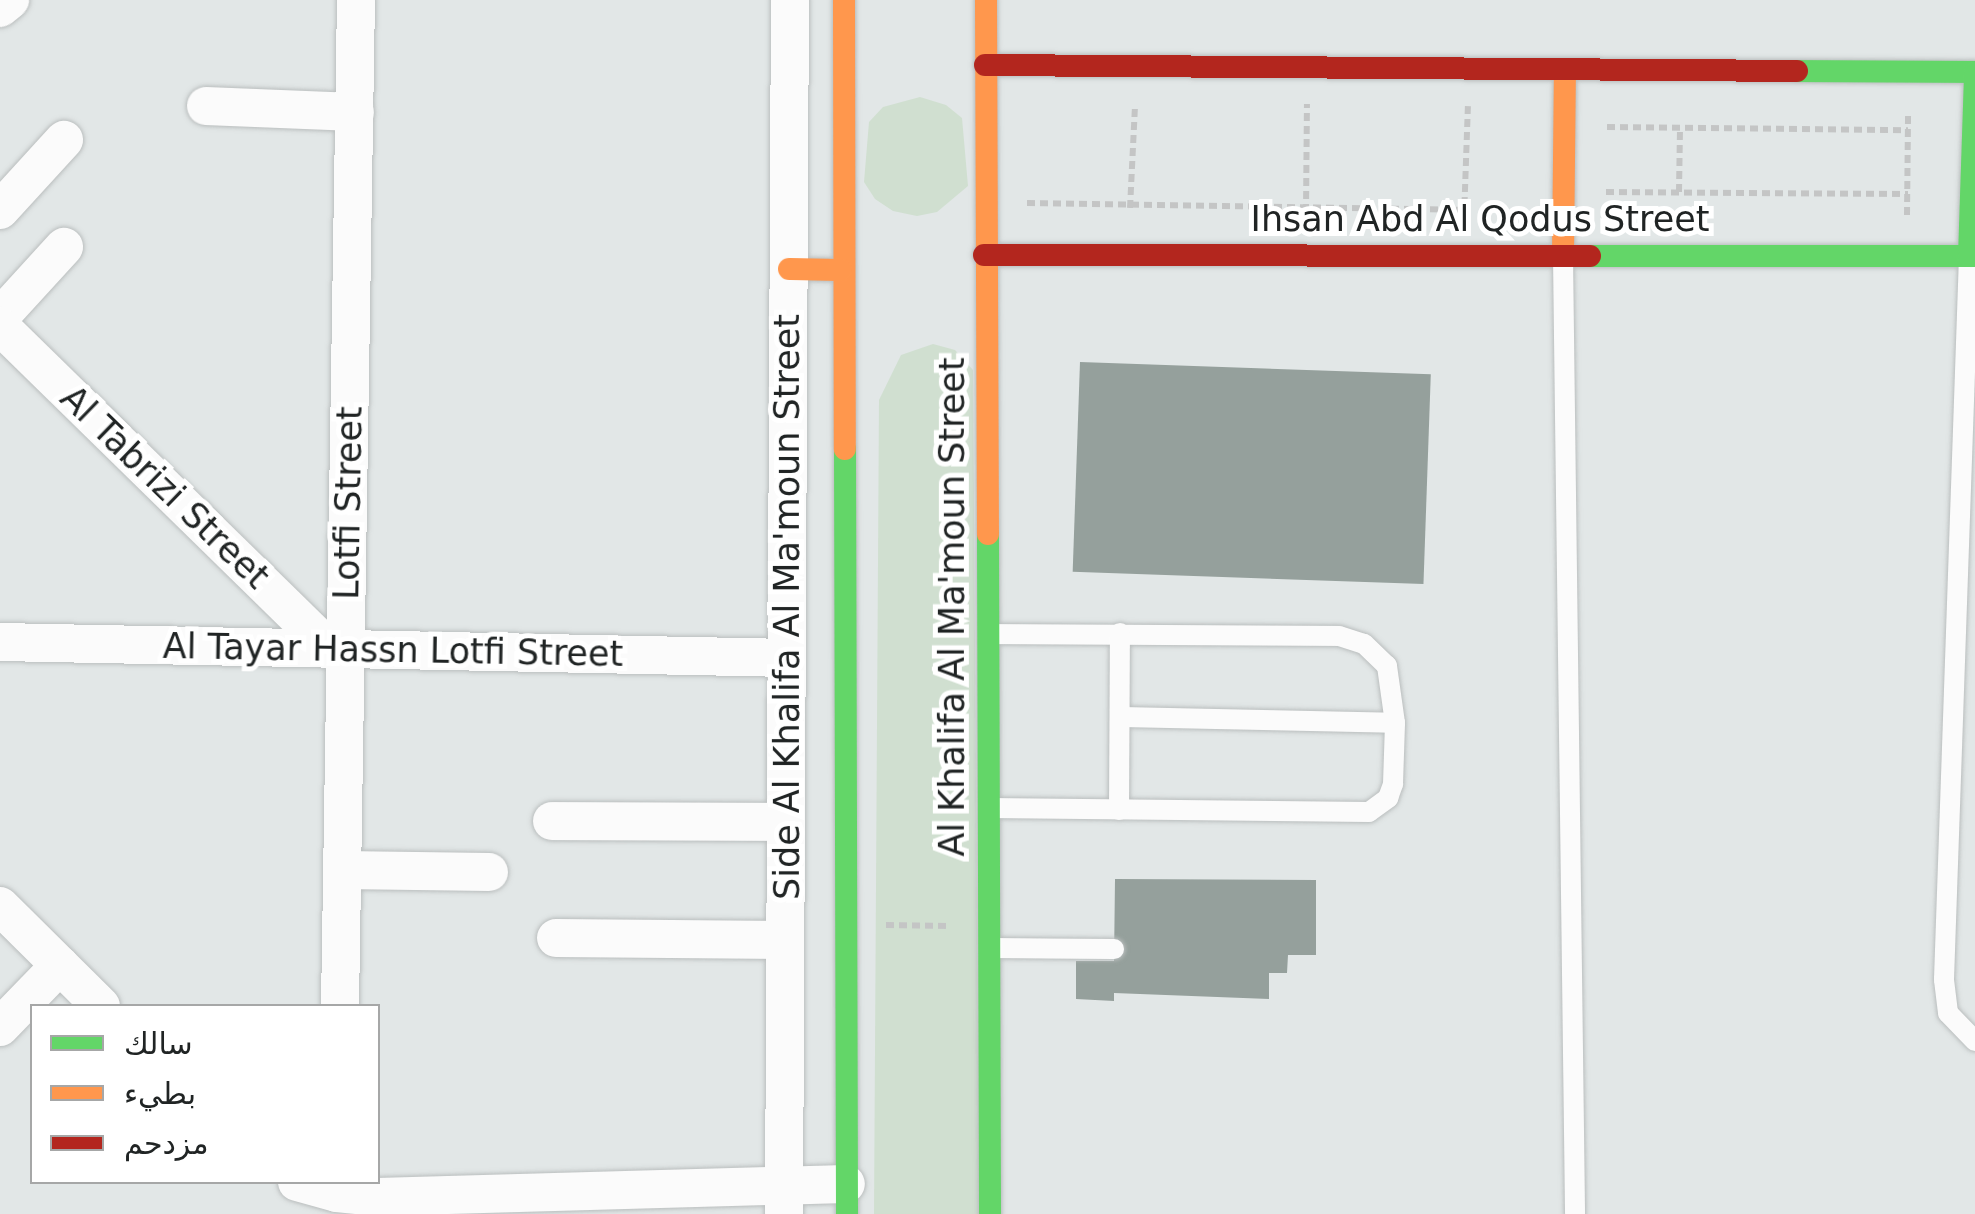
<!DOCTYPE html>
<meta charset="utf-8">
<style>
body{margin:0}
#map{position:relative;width:1975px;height:1214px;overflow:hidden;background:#e2e7e7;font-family:"DejaVu Sans",Cairo,sans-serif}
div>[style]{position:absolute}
.green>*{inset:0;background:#d0dfd0}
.building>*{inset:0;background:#95a09c;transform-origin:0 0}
.path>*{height:6px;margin-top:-3px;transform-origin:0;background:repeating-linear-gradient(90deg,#c4c5c5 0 8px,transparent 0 13px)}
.roads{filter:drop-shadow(0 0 2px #babebe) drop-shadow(0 0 2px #babebe)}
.lane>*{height:20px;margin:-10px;padding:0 10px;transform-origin:10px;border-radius:10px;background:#fbfbfb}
.street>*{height:38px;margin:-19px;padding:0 19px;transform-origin:19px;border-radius:19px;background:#fbfbfb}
.fast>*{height:22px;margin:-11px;padding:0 11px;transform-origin:11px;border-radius:11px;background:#63d668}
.slow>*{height:22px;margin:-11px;padding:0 11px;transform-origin:11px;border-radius:11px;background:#ff974d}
.jam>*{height:22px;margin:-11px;padding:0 11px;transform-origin:11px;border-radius:11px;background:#b3261e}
span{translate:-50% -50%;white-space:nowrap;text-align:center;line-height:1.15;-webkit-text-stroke:10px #fff;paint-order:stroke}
.street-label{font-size:35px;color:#202424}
.legend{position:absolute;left:30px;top:1004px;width:350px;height:180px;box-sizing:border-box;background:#fff;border:2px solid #a6a7a7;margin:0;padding:12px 18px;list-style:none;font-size:30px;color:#202424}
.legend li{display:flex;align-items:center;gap:20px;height:50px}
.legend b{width:50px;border:2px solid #a6a7a7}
</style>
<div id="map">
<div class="green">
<i style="clip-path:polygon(920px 97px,946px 105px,962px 118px,968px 186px,937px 212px,917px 216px,893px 211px,875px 199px,864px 182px,869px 122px,883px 107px)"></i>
<i style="clip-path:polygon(933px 344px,955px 350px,973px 370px,979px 1214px,874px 1214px,879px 400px,901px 355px)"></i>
</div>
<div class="building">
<i style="left:1080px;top:362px;width:351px;height:210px;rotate:2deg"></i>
<i style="clip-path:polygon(1115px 879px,1316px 880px,1316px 955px,1288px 955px,1287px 973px,1269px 973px,1269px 999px,1114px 993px,1114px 1001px,1076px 999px,1076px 961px,1114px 961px)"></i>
</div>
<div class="path">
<i style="left:1607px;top:127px;width:301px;rotate:0.6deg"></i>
<i style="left:1606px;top:192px;width:302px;rotate:0.4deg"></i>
<i style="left:1679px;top:192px;width:64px;rotate:-89.1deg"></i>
<i style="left:1027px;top:203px;width:433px;rotate:0.9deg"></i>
<i style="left:1130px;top:208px;width:103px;rotate:-87.2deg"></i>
<i style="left:1306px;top:212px;width:108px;rotate:-89.5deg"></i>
<i style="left:1907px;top:215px;width:102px;rotate:-89.4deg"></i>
<i style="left:1464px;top:218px;width:112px;rotate:-88deg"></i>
<i style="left:886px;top:925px;width:63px;rotate:0.9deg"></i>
</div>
<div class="roads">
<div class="lane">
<i style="left:1563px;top:256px;width:958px;rotate:89.28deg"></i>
<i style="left:1969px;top:256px;width:724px;rotate:91.98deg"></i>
<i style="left:1944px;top:980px;width:33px;rotate:83deg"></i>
<i style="left:1948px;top:1013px;width:39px;rotate:46deg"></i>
<i style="left:1120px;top:717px;width:275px;rotate:1.2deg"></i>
<i style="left:989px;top:808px;width:380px;rotate:0.6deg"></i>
<i style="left:1369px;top:812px;width:24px;rotate:-36deg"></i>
<i style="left:1388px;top:798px;width:15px;rotate:-70deg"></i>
<i style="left:1393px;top:784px;width:61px;rotate:-88.1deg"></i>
<i style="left:1395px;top:723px;width:58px;rotate:-98deg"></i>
<i style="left:1387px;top:666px;width:32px;rotate:-136deg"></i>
<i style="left:1364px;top:644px;width:26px;rotate:-162deg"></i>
<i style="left:1339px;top:636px;width:349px;rotate:-179.7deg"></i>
<i style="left:1119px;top:810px;width:177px;rotate:-89.7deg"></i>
<i style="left:992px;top:948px;width:122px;rotate:0.5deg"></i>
</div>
<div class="street">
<i style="left:0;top:8px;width:13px;rotate:-39deg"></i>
<i style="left:206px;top:106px;width:149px;rotate:2.3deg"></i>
<i style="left:0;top:210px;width:95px;rotate:-47.6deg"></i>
<i style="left:0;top:317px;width:95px;rotate:-47.6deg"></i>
<i style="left:0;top:326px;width:462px;rotate:44.4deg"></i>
<i style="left:0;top:642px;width:787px;rotate:1.16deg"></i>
<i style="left:552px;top:821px;width:234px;rotate:0.2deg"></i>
<i style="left:343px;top:870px;width:146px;rotate:0.8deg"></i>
<i style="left:0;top:906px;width:142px;rotate:44.7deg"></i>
<i style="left:556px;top:938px;width:229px;rotate:0.5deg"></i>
<i style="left:340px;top:1006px;width:1006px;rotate:-89.09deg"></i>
<i style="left:0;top:1027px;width:86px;rotate:-45.9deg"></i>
<i style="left:297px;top:1182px;width:41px;rotate:15.4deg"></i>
<i style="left:337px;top:1193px;width:40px;rotate:5.7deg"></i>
<i style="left:377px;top:1197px;width:469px;rotate:-1.6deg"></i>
<i style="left:784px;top:1214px;width:1214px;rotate:-89.72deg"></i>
</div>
<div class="fast">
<i style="left:1797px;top:71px;width:178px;rotate:0.3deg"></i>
<i style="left:1590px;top:256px;width:385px"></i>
<i style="left:1969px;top:256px;width:184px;rotate:-88.1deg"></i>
<i style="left:845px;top:449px;width:765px;rotate:89.85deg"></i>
<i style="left:988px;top:534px;width:680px;rotate:89.83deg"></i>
</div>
<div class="slow">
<i style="left:844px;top:0;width:449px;rotate:89.9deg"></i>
<i style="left:986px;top:0;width:534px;rotate:89.79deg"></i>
<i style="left:1563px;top:255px;width:186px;rotate:-89.4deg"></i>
<i style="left:789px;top:269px;width:52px;rotate:1.1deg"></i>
</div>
<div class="jam">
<i style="left:985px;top:65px;width:812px;rotate:0.42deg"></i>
<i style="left:984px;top:255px;width:606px;rotate:0.09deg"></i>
</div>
</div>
<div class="street-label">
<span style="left:1480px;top:219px">Ihsan Abd Al Qodus Street</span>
<span style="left:165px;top:487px;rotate:44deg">Al Tabrizi Street</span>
<span style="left:348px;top:503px;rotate:-89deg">Lotfi Street</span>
<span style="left:787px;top:607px;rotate:-90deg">Side Al Khalifa Al Ma'moun Street</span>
<span style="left:952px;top:607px;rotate:-90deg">Al Khalifa Al Ma'moun Street</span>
<span style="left:393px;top:650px;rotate:1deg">Al Tayar Hassn Lotfi Street</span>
</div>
<ul class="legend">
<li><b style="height:12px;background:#63d668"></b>سالك</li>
<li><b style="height:12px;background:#ff974d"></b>بطيء</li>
<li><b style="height:12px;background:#b3261e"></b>مزدحم</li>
</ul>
</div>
